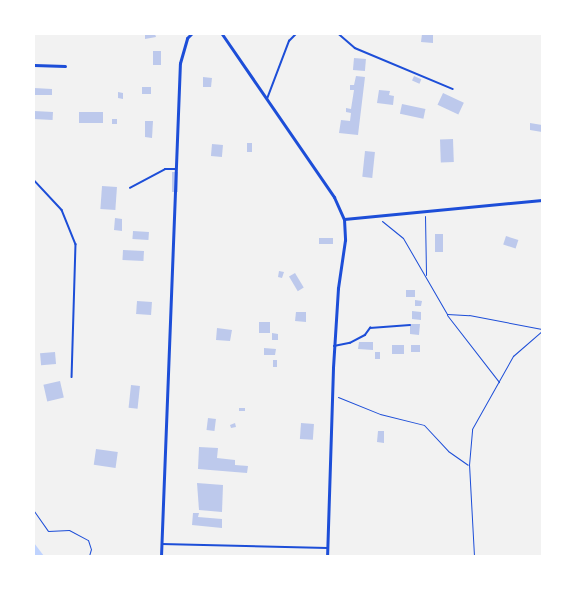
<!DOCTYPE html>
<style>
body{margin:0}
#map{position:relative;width:576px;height:590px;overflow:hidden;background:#f2f2f2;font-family:"Fira Sans Condensed",sans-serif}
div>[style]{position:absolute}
.water>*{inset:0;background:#bfd3fe}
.building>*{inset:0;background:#bdc9ec;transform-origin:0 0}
.path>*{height:1px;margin:-0.5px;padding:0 0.5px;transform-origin:0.5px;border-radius:0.5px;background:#1d4ed8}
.service>*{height:1.5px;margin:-0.75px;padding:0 0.75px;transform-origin:0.75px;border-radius:0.75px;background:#1d4ed8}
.minor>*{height:3px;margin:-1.5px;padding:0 1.5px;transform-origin:1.5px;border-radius:1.5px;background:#1d4ed8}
span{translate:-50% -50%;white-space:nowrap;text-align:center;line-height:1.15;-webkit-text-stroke:3px #fff;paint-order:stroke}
.frame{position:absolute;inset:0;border:35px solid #fff;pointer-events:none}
</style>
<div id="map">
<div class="water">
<i style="clip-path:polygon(34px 543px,44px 556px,34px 556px)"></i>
</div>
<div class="building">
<i style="clip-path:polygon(145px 34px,155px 34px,156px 37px,145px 39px)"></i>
<i style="clip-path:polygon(422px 34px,433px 34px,433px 43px,421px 42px)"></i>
<i style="left:153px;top:51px;width:8px;height:14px"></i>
<i style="left:354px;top:58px;width:12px;height:12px;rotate:5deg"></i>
<i style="clip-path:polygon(356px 76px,365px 77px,358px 135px,339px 133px,341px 120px,350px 121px,351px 113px,346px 112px,346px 108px,351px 109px,354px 90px,350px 90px,350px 85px,354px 85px)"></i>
<i style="left:414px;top:76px;width:8px;height:5px;rotate:23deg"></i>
<i style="clip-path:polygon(203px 77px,212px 78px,211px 87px,203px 87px)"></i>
<i style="left:142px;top:87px;width:9px;height:7px"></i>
<i style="clip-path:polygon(34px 88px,52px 89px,52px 95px,34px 95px)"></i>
<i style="clip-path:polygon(379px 90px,390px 91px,389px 95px,394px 96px,393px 105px,377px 103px)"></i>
<i style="clip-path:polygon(118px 92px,123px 93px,123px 99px,118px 98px)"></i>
<i style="left:443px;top:93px;width:23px;height:13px;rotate:25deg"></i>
<i style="left:402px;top:104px;width:24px;height:10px;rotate:12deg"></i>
<i style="left:34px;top:111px;width:19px;height:8px;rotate:3deg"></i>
<i style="left:79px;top:112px;width:24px;height:11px"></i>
<i style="left:112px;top:119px;width:5px;height:5px"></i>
<i style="clip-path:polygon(145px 121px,153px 121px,152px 138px,145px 137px)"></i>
<i style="clip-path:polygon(530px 123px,542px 125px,542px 132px,530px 130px)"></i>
<i style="left:453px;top:139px;width:23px;height:13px;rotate:88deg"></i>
<i style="left:247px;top:143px;width:5px;height:9px"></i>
<i style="left:212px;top:144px;width:11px;height:12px;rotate:5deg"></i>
<i style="left:365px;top:151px;width:10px;height:26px;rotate:6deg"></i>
<i style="left:172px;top:172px;width:6px;height:20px"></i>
<i style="left:102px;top:186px;width:15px;height:23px;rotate:4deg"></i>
<i style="clip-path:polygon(115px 218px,122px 219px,122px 231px,114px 230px)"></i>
<i style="left:133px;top:231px;width:16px;height:8px;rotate:4deg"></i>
<i style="left:435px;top:234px;width:8px;height:18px"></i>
<i style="left:506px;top:236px;width:13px;height:9px;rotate:18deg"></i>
<i style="left:319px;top:238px;width:14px;height:6px"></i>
<i style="left:123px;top:250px;width:21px;height:10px;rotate:3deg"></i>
<i style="clip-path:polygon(279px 271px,284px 272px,282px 278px,278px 277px)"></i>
<i style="left:295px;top:273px;width:17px;height:7px;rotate:59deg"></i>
<i style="left:406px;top:290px;width:9px;height:7px"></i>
<i style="clip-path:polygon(415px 300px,422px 301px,421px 306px,415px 306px)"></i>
<i style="left:137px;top:301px;width:15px;height:13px;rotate:4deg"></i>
<i style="clip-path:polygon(412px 311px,421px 312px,421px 320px,412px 319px)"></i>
<i style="clip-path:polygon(296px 312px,306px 312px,306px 322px,295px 321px)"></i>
<i style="left:259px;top:322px;width:11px;height:11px"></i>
<i style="clip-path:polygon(410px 324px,420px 324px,419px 335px,410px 334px)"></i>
<i style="clip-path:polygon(217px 328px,232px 330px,230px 341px,216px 340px)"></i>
<i style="clip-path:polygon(272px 333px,278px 334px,278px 340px,272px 340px)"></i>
<i style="clip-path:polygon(359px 342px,373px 342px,373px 350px,358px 349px)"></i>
<i style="left:404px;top:345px;width:9px;height:12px;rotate:90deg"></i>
<i style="left:411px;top:345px;width:9px;height:7px"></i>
<i style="clip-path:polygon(264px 348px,276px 349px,275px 355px,264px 355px)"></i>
<i style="left:55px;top:352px;width:12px;height:15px;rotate:85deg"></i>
<i style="left:375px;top:352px;width:5px;height:7px"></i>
<i style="left:273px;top:360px;width:4px;height:7px"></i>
<i style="left:60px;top:381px;width:17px;height:17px;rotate:77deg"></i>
<i style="left:131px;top:385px;width:9px;height:23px;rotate:6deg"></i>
<i style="left:239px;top:408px;width:6px;height:3px"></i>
<i style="left:208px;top:418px;width:8px;height:12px;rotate:7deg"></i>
<i style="clip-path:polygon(235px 423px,236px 427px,231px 428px,230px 425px)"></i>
<i style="left:301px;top:423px;width:13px;height:16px;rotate:4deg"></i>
<i style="clip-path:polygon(378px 431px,384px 431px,384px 443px,377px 442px)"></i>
<i style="clip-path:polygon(199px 447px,218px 448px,217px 458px,235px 460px,235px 465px,248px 466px,247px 473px,198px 469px)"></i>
<i style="left:96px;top:449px;width:22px;height:16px;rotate:8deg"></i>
<i style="clip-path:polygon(197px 483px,223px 485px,222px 512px,199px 510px)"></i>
<i style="clip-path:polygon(193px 513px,199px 513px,198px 517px,222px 519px,222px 528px,192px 525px)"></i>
</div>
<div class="path">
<i style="left:425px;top:216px;width:59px;rotate:89deg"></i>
<i style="left:382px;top:221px;width:27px;rotate:39deg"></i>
<i style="left:403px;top:238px;width:88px;rotate:59.9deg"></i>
<i style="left:447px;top:314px;width:22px;rotate:3deg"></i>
<i style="left:469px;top:315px;width:74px;rotate:10.9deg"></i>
<i style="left:447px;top:315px;width:85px;rotate:52.2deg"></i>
<i style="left:338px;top:397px;width:45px;rotate:22deg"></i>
<i style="left:380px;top:414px;width:45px;rotate:14deg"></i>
<i style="left:424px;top:425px;width:35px;rotate:47deg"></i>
<i style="left:448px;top:451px;width:24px;rotate:35deg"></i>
<i style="left:34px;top:511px;width:24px;rotate:55deg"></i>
<i style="left:48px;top:531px;width:21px;rotate:-3deg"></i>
<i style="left:69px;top:530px;width:21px;rotate:28deg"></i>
<i style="left:88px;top:540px;width:9px;rotate:72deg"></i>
<i style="left:91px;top:549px;width:7px;rotate:106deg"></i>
<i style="left:474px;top:556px;width:91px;rotate:-93.1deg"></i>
<i style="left:469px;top:465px;width:36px;rotate:-85deg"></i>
<i style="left:472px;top:429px;width:84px;rotate:-60.7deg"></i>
<i style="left:513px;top:356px;width:38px;rotate:-41deg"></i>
</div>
<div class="service">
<i style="left:339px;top:34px;width:21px;rotate:41deg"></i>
<i style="left:355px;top:48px;width:106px;rotate:22.7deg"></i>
<i style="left:267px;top:99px;width:62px;rotate:-69.2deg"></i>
<i style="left:289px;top:41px;width:10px;rotate:-45deg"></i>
<i style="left:34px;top:180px;width:41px;rotate:47deg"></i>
<i style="left:62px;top:210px;width:37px;rotate:68deg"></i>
<i style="left:76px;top:244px;width:133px;rotate:91.7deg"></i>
<i style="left:130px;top:188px;width:40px;rotate:-28deg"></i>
<i style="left:165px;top:169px;width:11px"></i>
<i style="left:334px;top:346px;width:16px;rotate:-11deg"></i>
<i style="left:350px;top:343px;width:17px;rotate:-28deg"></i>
<i style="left:365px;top:335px;width:9px;rotate:-54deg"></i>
<i style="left:370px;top:328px;width:40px;rotate:-4.3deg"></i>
<i style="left:162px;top:544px;width:165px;rotate:1.4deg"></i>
</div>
<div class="minor">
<i style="left:222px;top:34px;width:198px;rotate:55.5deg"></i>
<i style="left:334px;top:197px;width:24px;rotate:66deg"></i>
<i style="left:344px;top:219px;width:21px;rotate:87deg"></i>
<i style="left:345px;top:240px;width:49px;rotate:98.3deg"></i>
<i style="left:338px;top:288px;width:80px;rotate:93.6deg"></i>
<i style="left:333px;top:368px;width:188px;rotate:91.8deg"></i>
<i style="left:34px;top:65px;width:31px;rotate:2deg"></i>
<i style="left:344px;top:219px;width:199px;rotate:-5.5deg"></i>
<i style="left:161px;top:556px;width:493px;rotate:-87.8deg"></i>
<i style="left:180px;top:63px;width:26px;rotate:-74deg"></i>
<i style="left:187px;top:38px;width:6px;rotate:-45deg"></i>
</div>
<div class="frame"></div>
</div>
